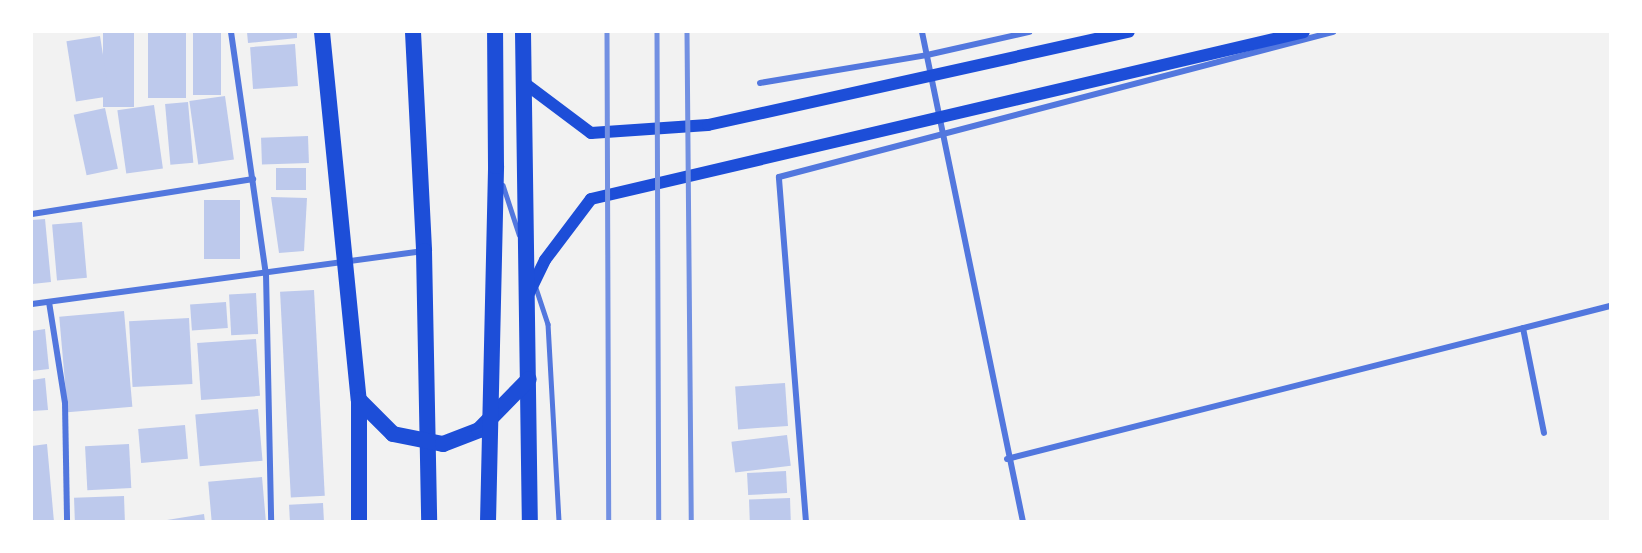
<!DOCTYPE html>
<style>
body{margin:0}
#map{position:relative;width:1642px;height:553px;overflow:hidden;background:#f2f2f2;font-family:"Asap Condensed",sans-serif}
div>[style]{position:absolute}
.building>*{inset:0;background:#bdc9ec;transform-origin:0 0}
.service>*{height:4.5px;margin:-2.25px;padding:0 2.25px;transform-origin:2.25px;border-radius:2.25px;background:#5277de}
.minor>*{height:6px;margin:-3px;padding:0 3px;transform-origin:3px;border-radius:3px;background:#5277de}
.secondary>*{height:12px;margin:-6px;padding:0 6px;transform-origin:6px;border-radius:6px;background:#1d4ed8}
.trunk>*{height:16px;margin:-8px;padding:0 8px;transform-origin:8px;border-radius:8px;background:#1d4ed8}
.rail>*{height:4.5px;margin:-2.25px;padding:0 2.25px;transform-origin:2.25px;border-radius:2.25px;background:#7290e2}
span{translate:-50% -50%;white-space:nowrap;text-align:center;line-height:1.15;-webkit-text-stroke:6px #fff;paint-order:stroke}
.frame{position:absolute;inset:0;border:33px solid #fff;pointer-events:none}
</style>
<div id="map">
<div class="building">
<i style="left:103px;top:32px;width:31px;height:75px"></i>
<i style="left:148px;top:32px;width:38px;height:66px"></i>
<i style="left:193px;top:32px;width:28px;height:63px"></i>
<i style="clip-path:polygon(247px 32px,297px 32px,297px 38px,248px 43px)"></i>
<i style="left:100px;top:36px;width:61px;height:34px;rotate:81deg"></i>
<i style="left:295px;top:44px;width:42px;height:45px;rotate:86deg"></i>
<i style="left:225px;top:96px;width:64px;height:36px;rotate:82deg"></i>
<i style="left:188px;top:102px;width:61px;height:23px;rotate:85deg"></i>
<i style="left:154px;top:105px;width:64px;height:37px;rotate:82deg"></i>
<i style="left:105px;top:108px;width:62px;height:32px;rotate:78deg"></i>
<i style="left:308px;top:136px;width:27px;height:47px;rotate:88deg"></i>
<i style="left:276px;top:168px;width:30px;height:22px"></i>
<i style="clip-path:polygon(271px 197px,307px 198px,304px 251px,279px 253px)"></i>
<i style="left:204px;top:200px;width:36px;height:59px"></i>
<i style="clip-path:polygon(45px 219px,51px 282px,32px 284px,32px 220px)"></i>
<i style="left:82px;top:222px;width:56px;height:30px;rotate:85deg"></i>
<i style="left:314px;top:290px;width:206px;height:34px;rotate:87deg"></i>
<i style="left:256px;top:293px;width:41px;height:27px;rotate:87deg"></i>
<i style="left:226px;top:302px;width:26px;height:36px;rotate:86deg"></i>
<i style="left:124px;top:311px;width:96px;height:65px;rotate:85deg"></i>
<i style="left:189px;top:318px;width:66px;height:60px;rotate:87deg"></i>
<i style="clip-path:polygon(45px 329px,49px 369px,32px 371px,32px 331px)"></i>
<i style="left:256px;top:339px;width:57px;height:59px;rotate:86deg"></i>
<i style="clip-path:polygon(45px 378px,48px 410px,32px 411px,32px 380px)"></i>
<i style="left:785px;top:383px;width:43px;height:50px;rotate:86deg"></i>
<i style="left:258px;top:409px;width:52px;height:63px;rotate:85deg"></i>
<i style="left:185px;top:425px;width:34px;height:47px;rotate:85deg"></i>
<i style="left:787px;top:435px;width:31px;height:56px;rotate:83deg"></i>
<i style="clip-path:polygon(47px 444px,54px 522px,32px 522px,32px 446px)"></i>
<i style="left:129px;top:444px;width:44px;height:44px;rotate:87deg"></i>
<i style="left:786px;top:471px;width:22px;height:39px;rotate:87deg"></i>
<i style="left:262px;top:477px;width:44px;height:54px;rotate:85deg"></i>
<i style="left:124px;top:496px;width:26px;height:50px;rotate:88deg"></i>
<i style="left:790px;top:498px;width:24px;height:41px;rotate:88deg"></i>
<i style="left:323px;top:503px;width:19px;height:34px;rotate:87deg"></i>
<i style="clip-path:polygon(204px 514px,205px 522px,167px 522px,167px 520px)"></i>
</div>
<div class="service">
<i style="left:503px;top:185px;width:52px;rotate:71.9deg"></i>
<i style="left:535px;top:285px;width:41px;rotate:71.6deg"></i>
<i style="left:548px;top:324px;width:198px;rotate:86.8deg"></i>
</div>
<div class="minor">
<i style="left:231px;top:32px;width:245px;rotate:81.8deg"></i>
<i style="left:266px;top:274px;width:248px;rotate:88.8deg"></i>
<i style="left:922px;top:32px;width:500px;rotate:78.35deg"></i>
<i style="left:760px;top:83px;width:169px;rotate:-9.5deg"></i>
<i style="left:927px;top:55px;width:105px;rotate:-12.7deg"></i>
<i style="left:32px;top:214px;width:224px;rotate:-9deg"></i>
<i style="left:49px;top:302px;width:102px;rotate:81deg"></i>
<i style="left:65px;top:403px;width:119px;rotate:89deg"></i>
<i style="left:32px;top:304px;width:395px;rotate:-7.7deg"></i>
<i style="left:1523px;top:328px;width:107px;rotate:78.7deg"></i>
<i style="left:1007px;top:459px;width:622px;rotate:-14.24deg"></i>
<i style="left:806px;top:522px;width:346px;rotate:-94.5deg"></i>
<i style="left:779px;top:177px;width:573px;rotate:-14.67deg"></i>
</div>
<div class="secondary">
<i style="left:523px;top:82px;width:85px;rotate:36.9deg"></i>
<i style="left:591px;top:133px;width:117px;rotate:-3.9deg"></i>
<i style="left:708px;top:125px;width:431px;rotate:-12.5deg"></i>
<i style="left:528px;top:295px;width:39px;rotate:-64deg"></i>
<i style="left:545px;top:260px;width:76px;rotate:-53deg"></i>
<i style="left:591px;top:199px;width:732px;rotate:-13.18deg"></i>
</div>
<div class="trunk">
<i style="left:322px;top:32px;width:370px;rotate:84.3deg"></i>
<i style="left:359px;top:400px;width:122px;rotate:90deg"></i>
<i style="left:413px;top:32px;width:219px;rotate:87.1deg"></i>
<i style="left:424px;top:251px;width:271px;rotate:88.9deg"></i>
<i style="left:523px;top:32px;width:490px;rotate:89.2deg"></i>
<i style="left:359px;top:400px;width:48px;rotate:45deg"></i>
<i style="left:393px;top:434px;width:51px;rotate:11.3deg"></i>
<i style="left:443px;top:444px;width:39px;rotate:-21deg"></i>
<i style="left:479px;top:430px;width:71px;rotate:-45.6deg"></i>
<i style="left:488px;top:522px;width:356px;rotate:-88.7deg"></i>
<i style="left:496px;top:166px;width:134px;rotate:-90.4deg"></i>
</div>
<div class="rail">
<i style="left:607px;top:32px;width:490px;rotate:89.8deg"></i>
<i style="left:657px;top:32px;width:490px;rotate:89.8deg"></i>
<i style="left:687px;top:32px;width:490px;rotate:89.5deg"></i>
</div>
<div class="frame"></div>
</div>
